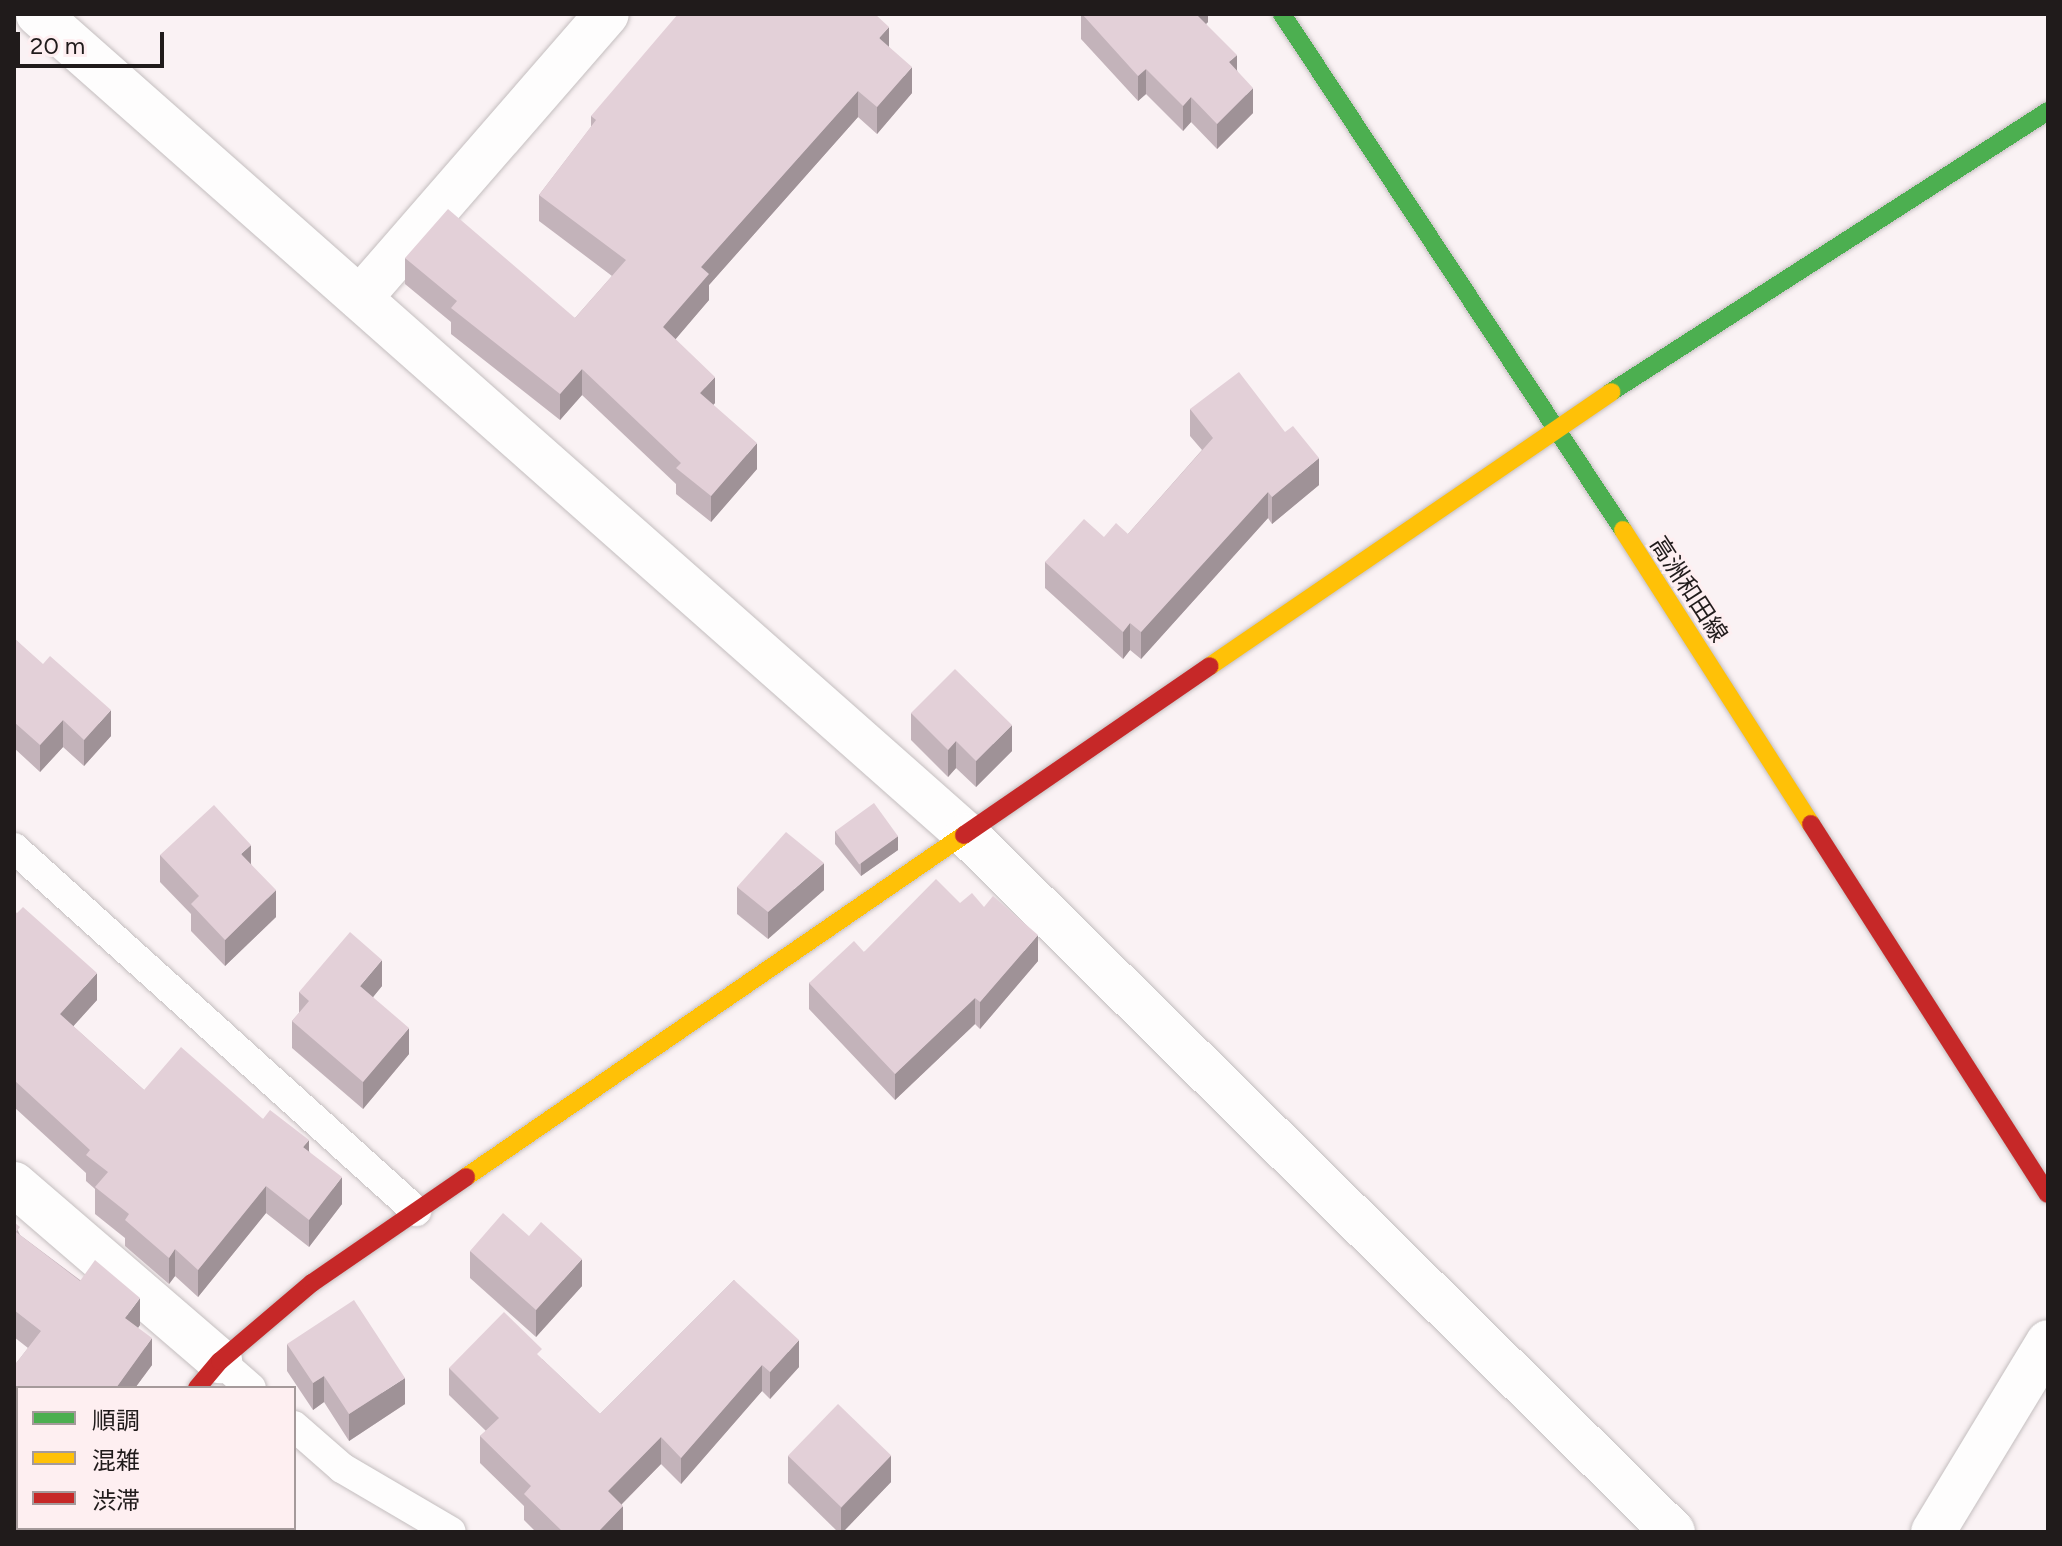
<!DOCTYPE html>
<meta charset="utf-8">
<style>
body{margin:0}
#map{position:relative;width:2062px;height:1546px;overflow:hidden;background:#faf2f4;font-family:Figtree,"Noto Sans JP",sans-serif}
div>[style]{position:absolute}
.roads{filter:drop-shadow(0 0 2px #c4bebf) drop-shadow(0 0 2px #c4bebf)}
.lane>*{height:30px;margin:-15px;padding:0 15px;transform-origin:15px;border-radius:15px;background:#fefdfd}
.street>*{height:44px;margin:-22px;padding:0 22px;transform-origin:22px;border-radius:22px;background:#fefdfd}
.fast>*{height:18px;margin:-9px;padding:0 9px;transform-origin:9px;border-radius:9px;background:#4caf50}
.slow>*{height:18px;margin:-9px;padding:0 9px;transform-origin:9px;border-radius:9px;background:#ffc107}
.jam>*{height:18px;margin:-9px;padding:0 9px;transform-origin:9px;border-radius:9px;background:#c62828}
.wall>*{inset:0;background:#c3b3ba}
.shaded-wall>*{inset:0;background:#9f9297;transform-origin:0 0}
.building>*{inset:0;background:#e3d0d8;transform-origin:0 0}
span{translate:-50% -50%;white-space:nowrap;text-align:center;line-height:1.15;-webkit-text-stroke:6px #feeff1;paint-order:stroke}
.street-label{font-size:24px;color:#201b1b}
.frame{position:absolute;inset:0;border:16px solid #201b1b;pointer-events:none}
.legend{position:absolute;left:16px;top:1386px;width:280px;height:144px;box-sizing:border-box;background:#feeff1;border:2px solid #a59a9b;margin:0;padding:10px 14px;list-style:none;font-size:24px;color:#201b1b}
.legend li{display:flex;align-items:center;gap:16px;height:40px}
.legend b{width:40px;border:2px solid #a59a9b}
.scale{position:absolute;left:16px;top:32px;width:148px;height:36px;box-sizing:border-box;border:4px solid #201b1b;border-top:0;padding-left:10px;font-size:24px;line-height:28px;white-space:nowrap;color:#201b1b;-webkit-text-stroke:6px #feeff1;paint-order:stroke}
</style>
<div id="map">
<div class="roads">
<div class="lane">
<i style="left:14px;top:848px;width:542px;rotate:42.08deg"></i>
<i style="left:220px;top:1361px;width:41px;rotate:41.1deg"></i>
<i style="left:294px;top:1426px;width:64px;rotate:41.2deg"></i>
<i style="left:342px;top:1468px;width:126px;rotate:30.4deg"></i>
</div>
<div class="street">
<i style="left:38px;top:14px;width:1240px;rotate:41.47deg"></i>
<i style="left:967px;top:835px;width:992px;rotate:44.63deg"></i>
<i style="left:360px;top:298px;width:376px;rotate:-49deg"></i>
<i style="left:14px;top:1184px;width:272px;rotate:40.7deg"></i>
<i style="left:79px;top:1532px;width:5px;rotate:-53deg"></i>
<i style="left:1933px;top:1532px;width:222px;rotate:-58.8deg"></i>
</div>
<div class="fast">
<i style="left:1282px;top:14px;width:618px;rotate:56.54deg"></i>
<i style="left:1611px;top:392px;width:520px;rotate:-32.74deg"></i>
</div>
<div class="slow">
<i style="left:1623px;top:530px;width:349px;rotate:57.4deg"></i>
<i style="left:1210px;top:666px;width:486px;rotate:-34.3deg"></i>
<i style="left:466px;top:1177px;width:604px;rotate:-34.48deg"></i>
</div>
<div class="jam">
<i style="left:1811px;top:824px;width:439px;rotate:57.4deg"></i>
<i style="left:964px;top:835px;width:298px;rotate:-34.5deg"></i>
<i style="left:197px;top:1388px;width:35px;rotate:-50deg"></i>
<i style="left:220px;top:1361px;width:121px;rotate:-40.3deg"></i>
<i style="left:312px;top:1283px;width:187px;rotate:-34.5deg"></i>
</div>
</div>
<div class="wall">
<i style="clip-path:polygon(1081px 14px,1208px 14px,1208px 22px,1206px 24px,1237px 70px,1253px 113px,1217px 149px,1191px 122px,1183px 131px,1146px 94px,1138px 101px,1081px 39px)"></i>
<i style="clip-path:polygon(889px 47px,912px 93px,877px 134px,858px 117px,709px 285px,709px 300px,675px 339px,715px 403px,713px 405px,757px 469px,711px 522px,676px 494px,676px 484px,582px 395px,560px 420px,451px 334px,451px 322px,405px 284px,405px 258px,575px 318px,612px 276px,539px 221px,539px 195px,591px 127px,591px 116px)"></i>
<i style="clip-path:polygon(1190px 409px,1319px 485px,1272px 524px,1268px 518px,1141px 659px,1130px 650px,1123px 659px,1045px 588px,1045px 562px,1104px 537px,1128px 534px,1202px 450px,1190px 436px)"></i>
<i style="clip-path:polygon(14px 638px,111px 736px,84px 766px,63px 747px,40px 772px,14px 748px)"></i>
<i style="clip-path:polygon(911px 713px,1012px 751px,976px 787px,956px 768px,948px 777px,911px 740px)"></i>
<i style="clip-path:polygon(835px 831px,898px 850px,861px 876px,835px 844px)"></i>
<i style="clip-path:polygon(160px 855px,251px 864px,276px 917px,225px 966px,191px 931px,191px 914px,160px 882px)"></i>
<i style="clip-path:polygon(737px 887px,824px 890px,768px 939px,737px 914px)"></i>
<i style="clip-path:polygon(960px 903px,1038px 961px,980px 1029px,975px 1024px,895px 1100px,809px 1009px,809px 983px,864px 952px)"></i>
<i style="clip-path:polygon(14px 911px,97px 1000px,73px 1026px,144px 1090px,263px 1119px,309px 1151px,342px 1204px,309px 1247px,266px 1213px,198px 1297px,175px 1276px,169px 1284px,125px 1246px,125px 1238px,95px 1214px,95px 1189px,86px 1181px,86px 1173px,14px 1107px)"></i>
<i style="clip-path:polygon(382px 986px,373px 997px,409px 1054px,363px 1109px,292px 1048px,292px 1021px,299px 1013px,299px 992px)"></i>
<i style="clip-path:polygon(14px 1222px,20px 1235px,140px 1325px,138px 1328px,152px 1365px,135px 1388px,18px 1388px,18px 1510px,14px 1515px,14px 1366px,28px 1348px,14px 1337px)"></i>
<i style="clip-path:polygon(470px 1251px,582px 1286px,536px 1337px,470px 1278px)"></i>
<i style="clip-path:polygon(734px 1280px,799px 1367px,770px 1399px,762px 1391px,681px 1484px,661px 1464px,622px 1504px,623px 1532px,536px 1532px,524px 1520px,524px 1506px,480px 1463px,480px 1436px,486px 1431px,449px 1395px,449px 1368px,542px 1359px,600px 1414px)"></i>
<i style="clip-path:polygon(287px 1344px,405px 1404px,349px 1441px,324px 1402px,313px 1410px,287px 1371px)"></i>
<i style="clip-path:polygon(788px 1456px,891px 1482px,843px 1532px,838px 1532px,788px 1483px)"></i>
</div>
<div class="shaded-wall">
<i style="clip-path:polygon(1193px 14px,1208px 14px,1208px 22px,1193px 36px)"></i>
<i style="clip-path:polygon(889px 27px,889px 53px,879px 38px)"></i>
<i style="clip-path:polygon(1237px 55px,1237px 80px,1229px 62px)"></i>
<i style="clip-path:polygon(912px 67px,912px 93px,877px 134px,877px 107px)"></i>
<i style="clip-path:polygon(1146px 69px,1146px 94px,1138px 101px,1138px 76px)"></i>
<i style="clip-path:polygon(1253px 88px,1253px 113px,1217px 149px,1217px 124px)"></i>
<i style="clip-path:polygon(858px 91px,858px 117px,709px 285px,709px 300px,663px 354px,663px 327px,701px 267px)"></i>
<i style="clip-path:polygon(1191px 97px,1191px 122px,1183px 131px,1183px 106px)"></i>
<i style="clip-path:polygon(582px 369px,582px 395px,560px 420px,560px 394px)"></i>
<i style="clip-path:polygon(715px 377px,715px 403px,700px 419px,700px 393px)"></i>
<i style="clip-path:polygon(757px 443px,757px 469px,711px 522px,711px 496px)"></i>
<i style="clip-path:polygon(1319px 458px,1319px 485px,1272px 524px,1272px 497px)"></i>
<i style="clip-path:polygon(1268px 492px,1268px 518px,1141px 659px,1141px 632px)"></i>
<i style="left:15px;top:579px;width:26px;height:1px;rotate:90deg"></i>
<i style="clip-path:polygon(1130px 623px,1130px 650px,1123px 659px,1123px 632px)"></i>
<i style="clip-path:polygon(111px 710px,111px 736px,84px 766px,84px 740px)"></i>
<i style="clip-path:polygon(63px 720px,63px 747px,40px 772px,40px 745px)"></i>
<i style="clip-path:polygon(1012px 725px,1012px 751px,976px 787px,976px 761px)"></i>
<i style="clip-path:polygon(956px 741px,956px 768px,948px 777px,948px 750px)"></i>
<i style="clip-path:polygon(898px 836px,898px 850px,861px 876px,861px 862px)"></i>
<i style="clip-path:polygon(251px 845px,251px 871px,241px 854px)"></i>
<i style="clip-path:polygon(824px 863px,824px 890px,768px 939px,768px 912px)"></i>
<i style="clip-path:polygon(276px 890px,276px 917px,225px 966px,225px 940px)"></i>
<i style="clip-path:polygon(1038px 935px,1038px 961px,980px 1029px,980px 1002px)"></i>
<i style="clip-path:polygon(382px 960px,382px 986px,360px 1013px,360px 986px)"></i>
<i style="clip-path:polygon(97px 973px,97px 1000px,60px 1041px,60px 1014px)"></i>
<i style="clip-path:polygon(975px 998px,975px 1024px,895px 1100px,895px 1074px)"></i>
<i style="clip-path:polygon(409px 1028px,409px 1054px,363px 1109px,363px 1082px)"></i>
<i style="clip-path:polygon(309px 1140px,309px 1166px,303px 1147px)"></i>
<i style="clip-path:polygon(342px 1177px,342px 1204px,309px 1247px,309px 1220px)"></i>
<i style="clip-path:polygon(266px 1186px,266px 1213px,198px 1297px,198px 1270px)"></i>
<i style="clip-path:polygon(175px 1249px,175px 1276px,169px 1284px,169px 1258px)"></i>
<i style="clip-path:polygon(582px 1259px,582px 1286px,536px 1337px,536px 1310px)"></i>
<i style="clip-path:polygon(140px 1298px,140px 1325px,125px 1345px,125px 1318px)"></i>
<i style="clip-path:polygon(152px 1338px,152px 1365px,135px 1388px,116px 1388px)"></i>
<i style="clip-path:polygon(799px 1340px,799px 1367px,770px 1399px,770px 1372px)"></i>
<i style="clip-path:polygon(762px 1365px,762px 1391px,681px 1484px,681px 1458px)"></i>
<i style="clip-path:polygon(324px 1376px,324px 1402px,313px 1410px,313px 1383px)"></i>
<i style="clip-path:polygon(405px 1378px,405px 1404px,349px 1441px,349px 1414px)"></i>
<i style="clip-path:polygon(661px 1437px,661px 1464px,608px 1518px,608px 1491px)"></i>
<i style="clip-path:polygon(891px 1455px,891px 1482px,843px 1532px,841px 1532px,841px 1508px)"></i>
<i style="clip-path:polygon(18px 1484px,18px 1510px,14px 1515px,14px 1489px)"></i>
<i style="clip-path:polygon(623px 1506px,623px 1532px,598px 1532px)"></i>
</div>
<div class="building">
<i style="clip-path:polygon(678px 14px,875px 14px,889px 27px,879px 38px,912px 67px,877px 107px,858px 91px,701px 267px,709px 274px,663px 327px,715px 377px,700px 393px,757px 443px,711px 496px,676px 468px,681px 463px,582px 369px,560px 394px,451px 308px,457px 301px,405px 258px,448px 209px,575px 318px,626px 260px,539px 195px,596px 120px,591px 116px)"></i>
<i style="clip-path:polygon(1082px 14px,1196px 14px,1237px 55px,1229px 62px,1253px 88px,1217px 124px,1191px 97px,1183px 106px,1146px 69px,1138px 76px)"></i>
<i style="clip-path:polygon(1239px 372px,1285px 432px,1293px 426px,1319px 458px,1272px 497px,1268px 492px,1141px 632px,1130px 623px,1123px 632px,1045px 562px,1084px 519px,1104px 537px,1116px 523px,1128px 534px,1213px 438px,1190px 409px)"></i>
<i style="clip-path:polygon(14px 638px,43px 664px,50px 656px,111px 710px,84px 740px,63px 720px,40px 745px,14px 722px)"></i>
<i style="clip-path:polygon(955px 669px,1012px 725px,976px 761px,956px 741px,948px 750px,911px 713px)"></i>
<i style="left:874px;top:803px;width:41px;height:48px;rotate:54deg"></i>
<i style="clip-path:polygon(214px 805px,251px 845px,241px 854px,276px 890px,225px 940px,191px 904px,199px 896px,160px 855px)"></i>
<i style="clip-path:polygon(786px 832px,824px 863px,768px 912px,737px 887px)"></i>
<i style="clip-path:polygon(936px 879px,960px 903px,972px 893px,984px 907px,993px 896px,1038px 935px,980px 1002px,975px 998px,895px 1074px,809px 983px,854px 941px,864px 952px)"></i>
<i style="clip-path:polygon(23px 907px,97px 973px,60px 1014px,144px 1090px,181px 1047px,263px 1119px,270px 1110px,309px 1140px,303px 1147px,342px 1177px,309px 1220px,266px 1186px,198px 1270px,175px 1249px,169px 1258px,125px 1220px,129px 1214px,95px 1187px,108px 1172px,86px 1155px,90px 1150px,14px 1080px,14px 911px,17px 913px)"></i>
<i style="clip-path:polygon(350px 932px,382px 960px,360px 986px,409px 1028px,363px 1082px,292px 1021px,309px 1001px,299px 992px)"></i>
<i style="clip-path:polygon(503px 1213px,529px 1236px,541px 1222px,582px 1259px,536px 1310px,470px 1251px)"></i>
<i style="clip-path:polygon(14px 1222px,20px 1227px,16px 1232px,80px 1281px,95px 1260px,140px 1298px,125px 1318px,152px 1338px,116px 1388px,18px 1388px,18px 1484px,14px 1489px,14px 1366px,41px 1331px,14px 1310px)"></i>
<i style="clip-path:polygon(734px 1280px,799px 1340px,770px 1372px,762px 1365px,681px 1458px,661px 1437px,608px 1491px,623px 1506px,598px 1532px,563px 1532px,524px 1494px,531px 1486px,480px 1436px,499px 1418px,449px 1368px,504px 1312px,542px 1349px,537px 1354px,600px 1414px)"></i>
<i style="clip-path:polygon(354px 1300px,405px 1378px,349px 1414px,324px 1376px,313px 1383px,287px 1344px)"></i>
<i style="left:838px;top:1404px;width:74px;height:72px;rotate:44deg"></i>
</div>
<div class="street-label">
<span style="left:1689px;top:589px;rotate:57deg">高洲和田線</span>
</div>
<div class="frame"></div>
<ul class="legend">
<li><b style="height:10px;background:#4caf50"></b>順調</li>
<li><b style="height:10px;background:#ffc107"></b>混雑</li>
<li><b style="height:10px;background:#c62828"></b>渋滞</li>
</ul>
<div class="scale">20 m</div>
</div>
